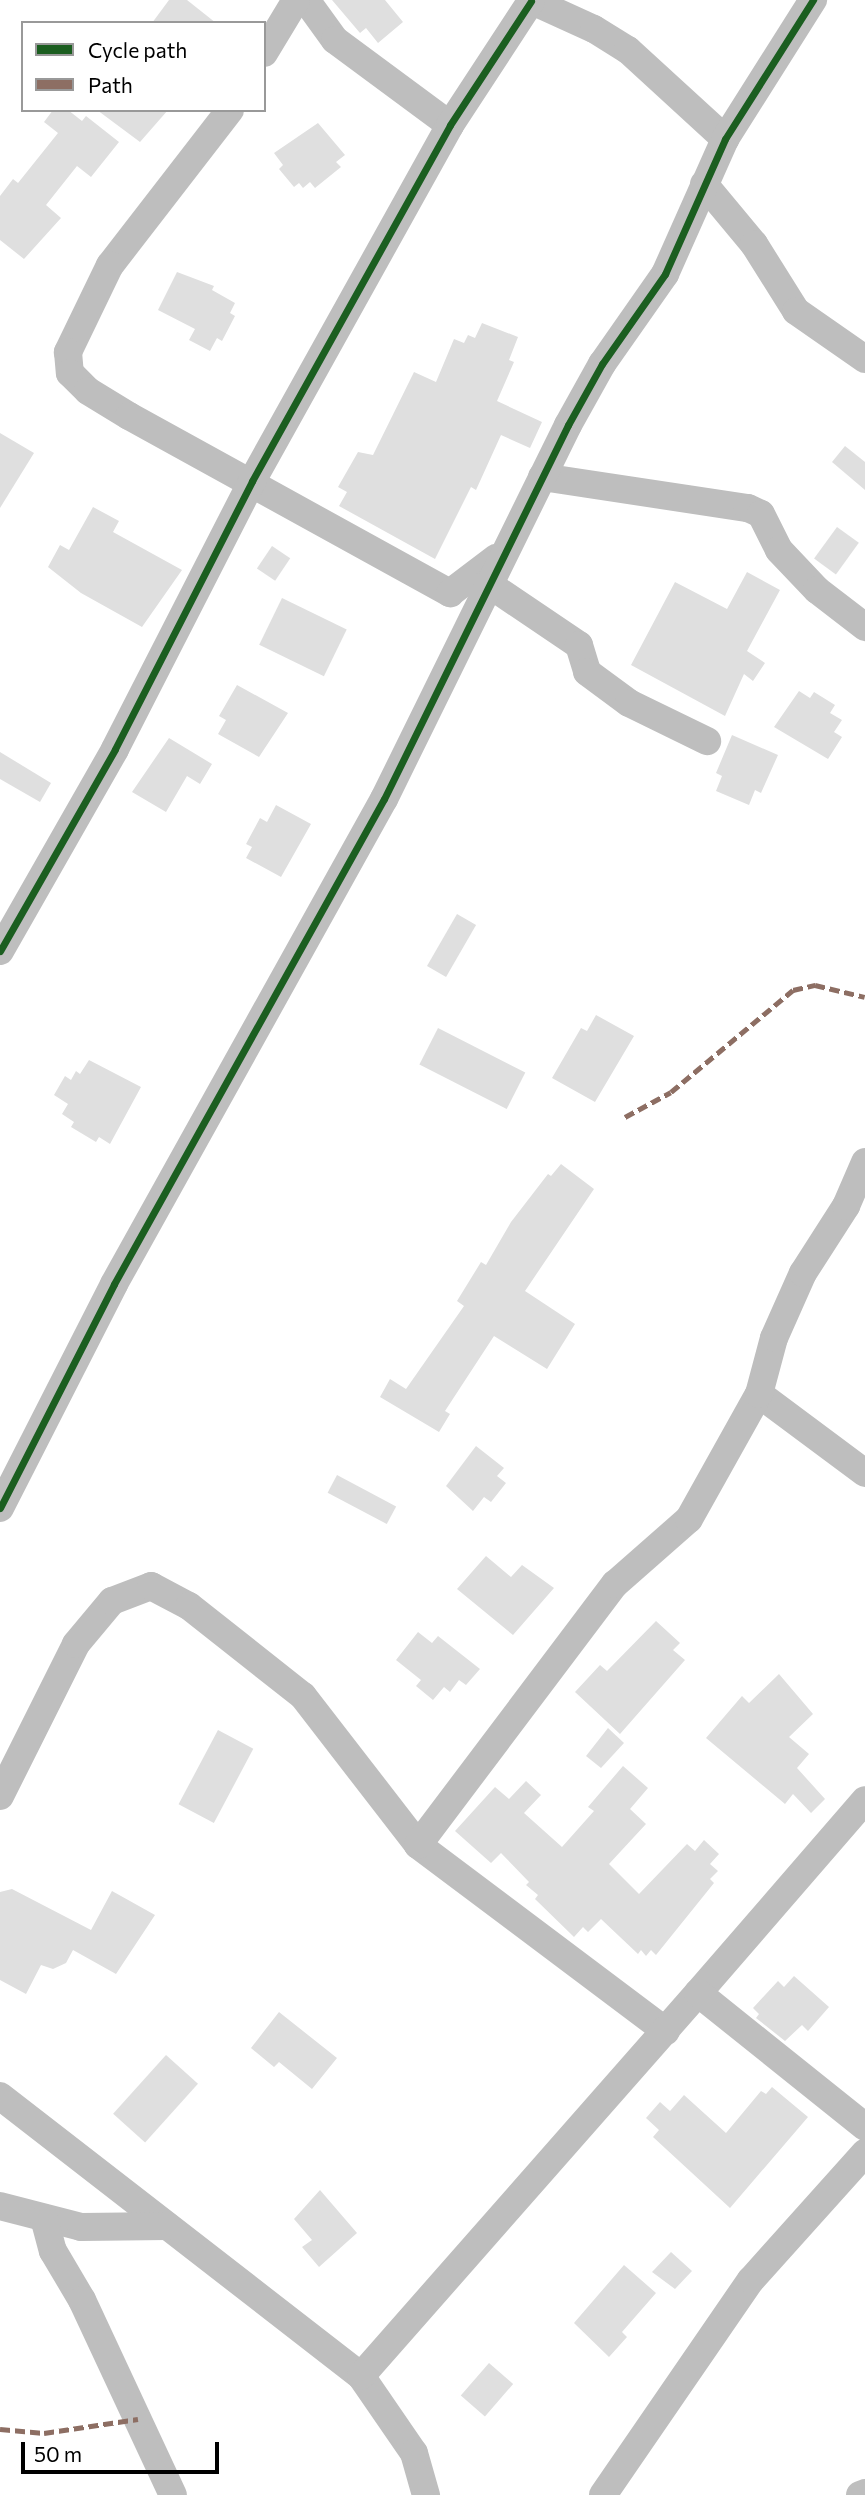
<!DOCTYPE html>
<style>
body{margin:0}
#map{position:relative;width:865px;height:2495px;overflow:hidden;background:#fff;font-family:Commissioner,sans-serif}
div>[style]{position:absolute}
.building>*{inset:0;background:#dfdfdf;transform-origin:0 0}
.minor>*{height:28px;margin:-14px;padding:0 14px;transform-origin:14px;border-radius:14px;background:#bebebe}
.quiet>*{height:5px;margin-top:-2.5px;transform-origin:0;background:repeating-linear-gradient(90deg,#8d6e63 0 10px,transparent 0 15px)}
.cycleway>*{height:7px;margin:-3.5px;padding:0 3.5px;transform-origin:3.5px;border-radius:3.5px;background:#1b5e20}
span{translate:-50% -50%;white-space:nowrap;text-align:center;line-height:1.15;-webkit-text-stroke:5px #fff;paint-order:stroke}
.legend{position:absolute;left:21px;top:21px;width:245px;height:91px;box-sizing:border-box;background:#fff;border:2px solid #999;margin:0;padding:9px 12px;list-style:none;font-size:21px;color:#000}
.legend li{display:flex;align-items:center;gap:14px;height:35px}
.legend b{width:35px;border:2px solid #999}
.scale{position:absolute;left:21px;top:2442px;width:198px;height:32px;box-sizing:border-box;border:4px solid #000;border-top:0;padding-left:9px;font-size:21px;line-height:24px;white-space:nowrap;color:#000;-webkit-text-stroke:5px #fff;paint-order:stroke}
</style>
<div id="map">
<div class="building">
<i style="clip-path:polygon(169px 0,187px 0,216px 23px,152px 23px)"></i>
<i style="clip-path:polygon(332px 0,385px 0,403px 22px,378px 43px,366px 28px,360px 33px)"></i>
<i style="clip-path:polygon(53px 110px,68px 110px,82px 121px,86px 116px,119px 142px,91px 177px,77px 166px,46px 205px,61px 218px,24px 259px,0 240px,0 196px,13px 179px,18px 183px,58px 133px,44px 122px)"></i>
<i style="clip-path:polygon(97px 110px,168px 110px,140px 142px)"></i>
<i style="clip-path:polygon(318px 123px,345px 155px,336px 162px,341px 167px,315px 188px,310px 182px,303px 188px,299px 183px,294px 187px,279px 169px,283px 165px,274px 153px)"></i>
<i style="clip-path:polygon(177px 272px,214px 286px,212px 290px,235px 303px,230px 313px,235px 316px,222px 341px,217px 338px,210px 351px,189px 340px,195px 329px,158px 310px)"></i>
<i style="clip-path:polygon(482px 323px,518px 337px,509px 360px,514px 362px,497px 401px,542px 422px,530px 448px,501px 435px,476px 490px,471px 487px,435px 559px,339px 506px,347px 492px,338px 487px,358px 452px,373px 455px,414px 372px,436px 382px,454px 339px,464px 343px,468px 335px,475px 338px)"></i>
<i style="clip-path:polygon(0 433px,34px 453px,0 508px)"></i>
<i style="clip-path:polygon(845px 446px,865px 462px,865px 490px,832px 462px)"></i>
<i style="clip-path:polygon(93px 507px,119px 521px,113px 532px,182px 570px,142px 627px,81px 593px,48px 567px,60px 545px,69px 550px)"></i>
<i style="left:837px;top:527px;width:27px;height:39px;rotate:36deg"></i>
<i style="left:272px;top:546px;width:22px;height:27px;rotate:34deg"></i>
<i style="clip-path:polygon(747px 572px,780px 590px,747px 651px,765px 663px,753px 681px,744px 674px,725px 716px,631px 665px,675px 582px,727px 609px)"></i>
<i style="left:282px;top:598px;width:72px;height:52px;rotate:26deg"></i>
<i style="clip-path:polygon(237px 685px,288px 713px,259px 757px,218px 734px,226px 720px,219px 716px)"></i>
<i style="clip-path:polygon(799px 691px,810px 698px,814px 692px,835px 705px,830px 713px,842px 720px,834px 732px,842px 737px,828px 759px,774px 727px)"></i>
<i style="clip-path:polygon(732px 735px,778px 755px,761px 793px,755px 790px,749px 805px,716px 791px,722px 776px,716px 773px)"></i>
<i style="clip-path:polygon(169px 738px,212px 764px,200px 784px,187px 776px,166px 812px,132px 792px)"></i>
<i style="clip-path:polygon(0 752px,51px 783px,40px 802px,0 779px)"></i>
<i style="clip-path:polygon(276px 805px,311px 824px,281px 877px,246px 858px,252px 847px,246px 844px,260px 818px,267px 822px)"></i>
<i style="left:457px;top:914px;width:22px;height:60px;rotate:30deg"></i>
<i style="clip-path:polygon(596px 1015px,634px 1036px,595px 1102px,552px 1078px,581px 1028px,587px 1031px)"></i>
<i style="left:438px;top:1028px;width:98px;height:41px;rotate:27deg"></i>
<i style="clip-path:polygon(89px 1060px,141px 1087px,110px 1144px,99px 1137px,96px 1142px,71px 1127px,74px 1122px,62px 1114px,68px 1104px,54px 1095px,65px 1076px,71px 1080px,76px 1071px,80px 1074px)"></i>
<i style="clip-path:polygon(561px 1164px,594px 1189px,525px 1291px,575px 1324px,547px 1369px,494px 1336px,445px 1411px,450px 1414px,439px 1432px,380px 1397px,390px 1379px,406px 1389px,464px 1306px,457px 1301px,481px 1262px,486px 1265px,511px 1222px,548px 1174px,551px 1176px)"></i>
<i style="clip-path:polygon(476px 1446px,504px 1468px,497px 1476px,506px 1483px,491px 1502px,484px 1497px,473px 1511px,446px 1486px)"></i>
<i style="left:337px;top:1475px;width:67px;height:20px;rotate:28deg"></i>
<i style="clip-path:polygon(486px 1556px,511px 1577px,522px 1565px,554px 1588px,513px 1635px,457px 1589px)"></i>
<i style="clip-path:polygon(656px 1621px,680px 1643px,673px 1650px,685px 1660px,620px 1734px,575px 1692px,600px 1665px,607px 1671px)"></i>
<i style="clip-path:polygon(418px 1632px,432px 1643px,438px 1636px,480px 1669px,466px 1685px,459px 1680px,450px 1692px,444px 1687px,433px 1700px,416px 1686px,421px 1680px,396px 1660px)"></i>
<i style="clip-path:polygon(779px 1674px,813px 1714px,789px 1737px,809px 1754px,797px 1768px,825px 1799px,811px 1813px,793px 1794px,785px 1804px,706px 1738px,742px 1696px,749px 1703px)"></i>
<i style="clip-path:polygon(608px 1728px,624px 1743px,601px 1768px,586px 1756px)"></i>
<i style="left:218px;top:1730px;width:40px;height:84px;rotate:28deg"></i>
<i style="clip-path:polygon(623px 1766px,648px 1788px,630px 1809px,646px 1824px,609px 1864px,639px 1894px,687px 1844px,695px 1851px,704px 1840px,719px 1854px,710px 1864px,718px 1871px,710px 1879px,714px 1883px,656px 1955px,651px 1950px,646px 1956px,641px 1950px,638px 1954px,601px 1919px,588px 1932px,583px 1927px,574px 1937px,535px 1899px,538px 1895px,526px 1885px,529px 1882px,501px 1853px,491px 1863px,455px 1831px,495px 1787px,509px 1799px,526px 1781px,541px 1795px,524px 1813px,562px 1847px,594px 1811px,588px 1807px)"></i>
<i style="clip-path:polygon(12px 1889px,91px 1930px,112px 1891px,155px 1915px,116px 1974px,73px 1950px,66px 1963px,53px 1969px,41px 1965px,26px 1994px,0 1980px,0 1892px)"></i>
<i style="clip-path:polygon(794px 1976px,829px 2007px,808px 2031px,802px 2025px,785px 2041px,756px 2018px,759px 2014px,753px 2008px,778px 1981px,784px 1987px)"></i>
<i style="clip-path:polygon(279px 2012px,337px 2058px,312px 2089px,279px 2062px,274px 2067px,251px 2048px)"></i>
<i style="left:166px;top:2055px;width:43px;height:79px;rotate:42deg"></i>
<i style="clip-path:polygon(772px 2087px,808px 2117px,730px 2208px,653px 2137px,659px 2130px,646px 2118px,660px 2102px,670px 2111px,684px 2095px,726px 2133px,761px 2091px,766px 2094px)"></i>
<i style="clip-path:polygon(320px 2190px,357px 2233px,319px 2267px,302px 2247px,312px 2240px,294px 2219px)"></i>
<i style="clip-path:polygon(671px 2252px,692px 2271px,675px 2289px,652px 2272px)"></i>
<i style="clip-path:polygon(624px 2265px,656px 2293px,622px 2332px,627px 2337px,609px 2357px,574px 2323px)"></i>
<i style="left:489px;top:2363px;width:32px;height:43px;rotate:41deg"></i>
</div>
<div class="minor">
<i style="left:306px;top:0;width:49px;rotate:54.1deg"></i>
<i style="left:335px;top:40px;width:143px;rotate:36.5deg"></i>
<i style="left:530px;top:0;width:70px;rotate:24.4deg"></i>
<i style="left:594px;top:29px;width:40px;rotate:32deg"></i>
<i style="left:628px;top:50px;width:132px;rotate:42.5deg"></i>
<i style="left:264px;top:53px;width:62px;rotate:-58.9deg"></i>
<i style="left:230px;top:110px;width:196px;rotate:127.7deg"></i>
<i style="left:110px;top:265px;width:97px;rotate:115.8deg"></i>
<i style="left:68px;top:352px;width:21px;rotate:85deg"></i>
<i style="left:70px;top:373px;width:25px;rotate:45deg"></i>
<i style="left:88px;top:391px;width:48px;rotate:31.4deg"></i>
<i style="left:129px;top:416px;width:367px;rotate:28.9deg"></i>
<i style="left:450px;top:593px;width:58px;rotate:-37.3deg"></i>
<i style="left:704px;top:184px;width:78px;rotate:50.2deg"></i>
<i style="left:754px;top:244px;width:79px;rotate:57.9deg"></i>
<i style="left:796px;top:311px;width:84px;rotate:34.8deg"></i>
<i style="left:542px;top:477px;width:208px;rotate:8.6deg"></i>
<i style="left:748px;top:508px;width:14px;rotate:25deg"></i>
<i style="left:761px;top:514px;width:40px;rotate:63.4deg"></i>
<i style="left:779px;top:550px;width:55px;rotate:46.5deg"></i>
<i style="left:817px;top:590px;width:61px;rotate:37.6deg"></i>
<i style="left:487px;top:583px;width:111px;rotate:34deg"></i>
<i style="left:579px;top:645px;width:28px;rotate:73deg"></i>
<i style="left:587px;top:672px;width:52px;rotate:36.4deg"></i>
<i style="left:629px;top:703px;width:87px;rotate:26deg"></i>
<i style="left:0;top:951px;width:232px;rotate:-60.3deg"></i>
<i style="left:115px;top:749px;width:301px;rotate:-62.9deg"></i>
<i style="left:252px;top:481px;width:407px;rotate:-60.9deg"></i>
<i style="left:450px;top:125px;width:148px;rotate:-56.8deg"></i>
<i style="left:759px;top:1394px;width:132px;rotate:36.7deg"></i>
<i style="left:0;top:1508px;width:251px;rotate:-63deg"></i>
<i style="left:114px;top:1284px;width:555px;rotate:-60.9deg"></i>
<i style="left:384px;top:799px;width:417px;rotate:-63.8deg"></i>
<i style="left:568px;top:425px;width:70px;rotate:-60.9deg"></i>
<i style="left:602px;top:364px;width:110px;rotate:-55deg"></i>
<i style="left:665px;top:274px;width:148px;rotate:-66deg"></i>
<i style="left:725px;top:139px;width:165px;rotate:-57.7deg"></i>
<i style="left:0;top:1796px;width:170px;rotate:-63.4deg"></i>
<i style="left:76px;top:1644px;width:56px;rotate:-50.1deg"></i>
<i style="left:112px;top:1601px;width:42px;rotate:-21deg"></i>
<i style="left:151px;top:1586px;width:43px;rotate:27.8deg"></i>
<i style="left:189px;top:1606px;width:145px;rotate:38.3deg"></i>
<i style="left:303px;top:1696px;width:188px;rotate:52.3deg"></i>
<i style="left:418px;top:1845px;width:310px;rotate:36.9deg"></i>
<i style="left:418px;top:1845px;width:327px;rotate:-53deg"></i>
<i style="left:615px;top:1584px;width:98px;rotate:-41.3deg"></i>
<i style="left:689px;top:1519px;width:143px;rotate:-60.8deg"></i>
<i style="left:759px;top:1394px;width:58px;rotate:-75deg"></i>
<i style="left:774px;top:1338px;width:71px;rotate:-66deg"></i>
<i style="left:803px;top:1273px;width:80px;rotate:-57.3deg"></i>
<i style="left:846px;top:1206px;width:48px;rotate:-66.6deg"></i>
<i style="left:698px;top:1993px;width:255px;rotate:-49.1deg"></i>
<i style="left:0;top:2096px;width:457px;rotate:37.8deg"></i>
<i style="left:361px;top:2376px;width:93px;rotate:55.5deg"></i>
<i style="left:414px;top:2453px;width:44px;rotate:74.1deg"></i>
<i style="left:0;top:2206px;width:84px;rotate:14.5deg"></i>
<i style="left:81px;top:2227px;width:86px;rotate:-0.7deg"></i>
<i style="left:44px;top:2218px;width:34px;rotate:75deg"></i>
<i style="left:53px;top:2251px;width:57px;rotate:59.4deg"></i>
<i style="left:82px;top:2300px;width:215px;rotate:65deg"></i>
<i style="left:361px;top:2376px;width:510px;rotate:-48.66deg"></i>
<i style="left:698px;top:1993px;width:214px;rotate:38.7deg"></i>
<i style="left:603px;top:2495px;width:261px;rotate:-55.5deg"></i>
<i style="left:751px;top:2280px;width:171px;rotate:-48.1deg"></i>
<i style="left:860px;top:2495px;width:5px;rotate:-22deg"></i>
</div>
<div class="quiet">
<i style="left:625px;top:1117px;width:52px;rotate:-28.5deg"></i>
<i style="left:671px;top:1092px;width:159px;rotate:-39.9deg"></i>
<i style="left:793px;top:990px;width:23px;rotate:-13deg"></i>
<i style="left:815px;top:985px;width:51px;rotate:13.5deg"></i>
<i style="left:0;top:2429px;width:44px;rotate:5.2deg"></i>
<i style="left:44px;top:2433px;width:95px;rotate:-8.5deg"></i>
</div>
<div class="cycleway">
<i style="left:0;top:951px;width:232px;rotate:-60.3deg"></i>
<i style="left:115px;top:749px;width:301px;rotate:-62.9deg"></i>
<i style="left:252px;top:481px;width:407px;rotate:-60.9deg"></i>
<i style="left:450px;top:125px;width:148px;rotate:-56.8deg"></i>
<i style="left:0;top:1508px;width:251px;rotate:-63deg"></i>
<i style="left:114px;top:1284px;width:555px;rotate:-60.9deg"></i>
<i style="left:384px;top:799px;width:417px;rotate:-63.8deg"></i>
<i style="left:568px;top:425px;width:70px;rotate:-60.9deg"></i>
<i style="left:602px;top:364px;width:110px;rotate:-55deg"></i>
<i style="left:665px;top:274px;width:148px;rotate:-66deg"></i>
<i style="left:725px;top:139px;width:165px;rotate:-57.7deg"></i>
</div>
<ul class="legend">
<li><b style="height:9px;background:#1b5e20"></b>Cycle path</li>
<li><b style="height:9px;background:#8d6e63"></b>Path</li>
</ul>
<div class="scale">50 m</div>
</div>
